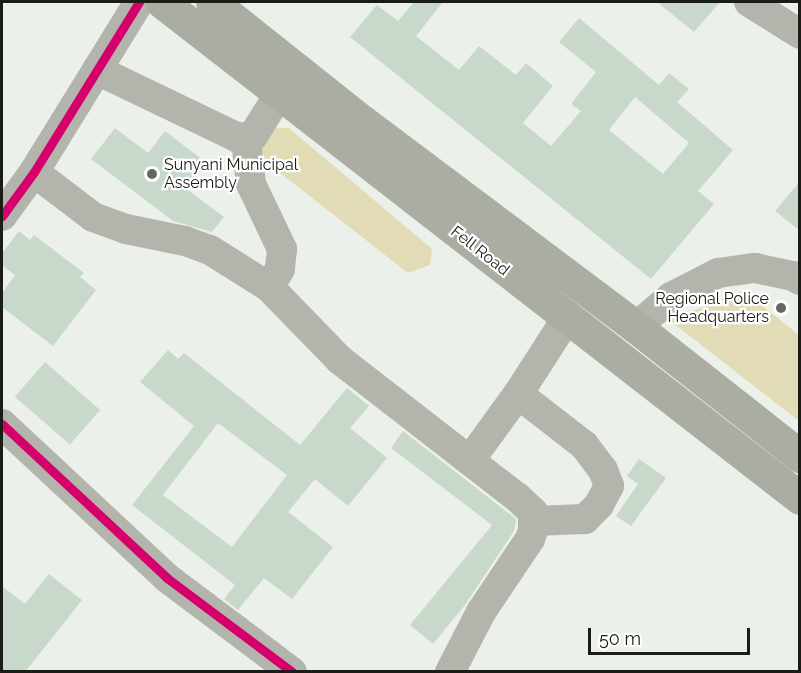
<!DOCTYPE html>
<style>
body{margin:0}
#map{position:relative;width:801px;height:673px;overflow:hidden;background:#ecf0ea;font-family:Raleway,sans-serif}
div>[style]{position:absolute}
.green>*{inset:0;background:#e2dcb6}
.building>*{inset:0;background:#c8d9cc;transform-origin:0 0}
.minor>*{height:30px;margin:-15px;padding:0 15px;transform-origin:15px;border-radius:15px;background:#b3b5ac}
.major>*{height:33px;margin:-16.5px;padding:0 16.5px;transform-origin:16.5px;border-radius:16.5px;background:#aaada1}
.cycleway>*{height:9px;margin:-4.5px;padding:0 4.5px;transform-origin:4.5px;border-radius:4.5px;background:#d6006c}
.dots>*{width:16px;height:16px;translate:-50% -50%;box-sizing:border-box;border:3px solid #fff;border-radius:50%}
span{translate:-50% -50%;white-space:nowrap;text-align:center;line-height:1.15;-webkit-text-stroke:4.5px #fff;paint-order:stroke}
.poi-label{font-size:16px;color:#191c17}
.left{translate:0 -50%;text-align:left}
.right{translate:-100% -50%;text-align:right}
.street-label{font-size:16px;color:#191c17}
.frame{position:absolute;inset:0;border:3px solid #191c17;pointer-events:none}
.scale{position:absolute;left:588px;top:628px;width:162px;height:27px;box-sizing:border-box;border:3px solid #191c17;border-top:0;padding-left:8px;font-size:18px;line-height:21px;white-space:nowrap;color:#191c17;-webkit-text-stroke:4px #fff;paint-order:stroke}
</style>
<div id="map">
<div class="green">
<i style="clip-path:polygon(275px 128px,289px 128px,432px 249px,430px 265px,408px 273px,266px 162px,261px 146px)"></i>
<i style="clip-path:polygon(744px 291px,799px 335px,799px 421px,669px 320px)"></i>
</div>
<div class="building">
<i style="clip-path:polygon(evenodd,414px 2px,443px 2px,416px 36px,459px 70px,479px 46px,516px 75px,526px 63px,553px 86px,523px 123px,551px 146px,581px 111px,571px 104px,596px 72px,559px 42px,579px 18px,659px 85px,669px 73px,689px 89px,677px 102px,733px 150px,698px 191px,714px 204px,651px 279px,350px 37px,377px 5px,398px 21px,414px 2px,635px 97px,689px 143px,663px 174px,609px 130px,635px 97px)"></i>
<i style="clip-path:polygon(657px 2px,720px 2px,694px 32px)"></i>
<i style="clip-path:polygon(115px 128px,148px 153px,165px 131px,204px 161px,184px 187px,224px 217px,212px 232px,173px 221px,91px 159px)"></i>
<i style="clip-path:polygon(800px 181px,800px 231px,775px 211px)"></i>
<i style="clip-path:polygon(19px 231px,30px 240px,34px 235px,84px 273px,80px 277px,96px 290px,53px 346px,2px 307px,2px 293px,15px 275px,2px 265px,2px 253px)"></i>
<i style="clip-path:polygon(evenodd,168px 350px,178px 359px,184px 353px,300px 445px,347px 388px,369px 406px,350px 428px,387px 458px,348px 506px,315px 479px,288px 512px,333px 547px,292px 599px,264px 578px,238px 610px,224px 599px,235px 585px,132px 505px,194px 426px,140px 382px,168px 350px,218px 423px,287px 475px,232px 547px,163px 495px,218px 423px)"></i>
<i style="left:45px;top:362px;width:73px;height:46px;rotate:41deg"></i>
<i style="clip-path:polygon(403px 431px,516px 519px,514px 531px,465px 605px,433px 644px,410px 625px,492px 525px,391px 448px)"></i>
<i style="clip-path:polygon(639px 459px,666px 478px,631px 526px,616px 516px,638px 484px,627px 476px)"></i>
<i style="clip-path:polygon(49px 574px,82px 600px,25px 672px,2px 672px,2px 586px,25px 604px)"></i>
</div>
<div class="minor">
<i style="left:749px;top:2px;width:60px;rotate:32.1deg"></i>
<i style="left:97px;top:70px;width:157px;rotate:25.7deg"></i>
<i style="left:238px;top:138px;width:15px;rotate:-8deg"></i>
<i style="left:253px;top:136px;width:49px;rotate:-58.2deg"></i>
<i style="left:246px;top:139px;width:45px;rotate:83.7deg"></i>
<i style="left:251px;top:184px;width:72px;rotate:64.5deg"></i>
<i style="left:282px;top:249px;width:20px;rotate:96deg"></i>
<i style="left:280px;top:269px;width:21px;rotate:121deg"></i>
<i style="left:34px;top:172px;width:74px;rotate:37.3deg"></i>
<i style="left:93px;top:217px;width:35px;rotate:20deg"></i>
<i style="left:126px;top:229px;width:60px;rotate:11.5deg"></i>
<i style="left:185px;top:241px;width:27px;rotate:20deg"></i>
<i style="left:210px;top:250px;width:70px;rotate:32.1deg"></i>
<i style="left:269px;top:287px;width:102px;rotate:45.8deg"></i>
<i style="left:340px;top:360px;width:225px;rotate:37.8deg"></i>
<i style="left:518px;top:498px;width:21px;rotate:43deg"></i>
<i style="left:533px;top:512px;width:18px;rotate:90deg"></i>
<i style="left:533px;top:530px;width:9px;rotate:108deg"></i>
<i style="left:530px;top:539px;width:88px;rotate:123.9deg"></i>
<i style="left:481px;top:612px;width:68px;rotate:117.3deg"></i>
<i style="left:2px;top:216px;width:54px;rotate:-54deg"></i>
<i style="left:34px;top:172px;width:200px;rotate:-58.3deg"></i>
<i style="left:636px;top:327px;width:46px;rotate:-40.6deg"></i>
<i style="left:671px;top:297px;width:53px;rotate:-27.1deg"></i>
<i style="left:718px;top:273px;width:37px;rotate:-8deg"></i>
<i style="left:755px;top:268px;width:39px;rotate:12deg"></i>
<i style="left:793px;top:276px;width:8px;rotate:30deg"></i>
<i style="left:518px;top:394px;width:83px;rotate:37.7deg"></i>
<i style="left:584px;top:445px;width:31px;rotate:53deg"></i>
<i style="left:603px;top:470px;width:17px;rotate:69deg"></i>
<i style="left:609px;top:486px;width:21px;rotate:118deg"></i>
<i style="left:599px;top:505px;width:20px;rotate:135deg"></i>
<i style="left:585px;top:519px;width:51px;rotate:177.8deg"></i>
<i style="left:2px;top:424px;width:226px;rotate:43deg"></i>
<i style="left:167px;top:578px;width:156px;rotate:36.9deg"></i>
<i style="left:470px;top:460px;width:82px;rotate:-54deg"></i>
<i style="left:518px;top:394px;width:90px;rotate:-57.2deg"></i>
</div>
<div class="major">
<i style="left:162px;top:2px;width:808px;rotate:37.86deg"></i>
<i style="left:212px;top:2px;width:193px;rotate:38.5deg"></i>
<i style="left:363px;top:122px;width:341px;rotate:36.9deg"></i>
<i style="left:636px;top:327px;width:209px;rotate:38.2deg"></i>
</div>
<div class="cycleway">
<i style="left:2px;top:216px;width:54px;rotate:-54deg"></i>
<i style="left:34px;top:172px;width:200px;rotate:-58.3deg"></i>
<i style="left:2px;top:424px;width:226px;rotate:43deg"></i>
<i style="left:167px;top:578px;width:156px;rotate:36.9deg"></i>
</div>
<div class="dots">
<i style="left:152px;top:174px;background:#636661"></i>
<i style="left:781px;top:308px;background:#636661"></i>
</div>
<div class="poi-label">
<span class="left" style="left:164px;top:174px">Sunyani Municipal<br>Assembly</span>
<span class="right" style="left:769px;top:308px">Regional Police<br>Headquarters</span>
</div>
<div class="street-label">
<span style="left:480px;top:251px;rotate:38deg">Fell Road</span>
</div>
<div class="frame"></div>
<div class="scale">50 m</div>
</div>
